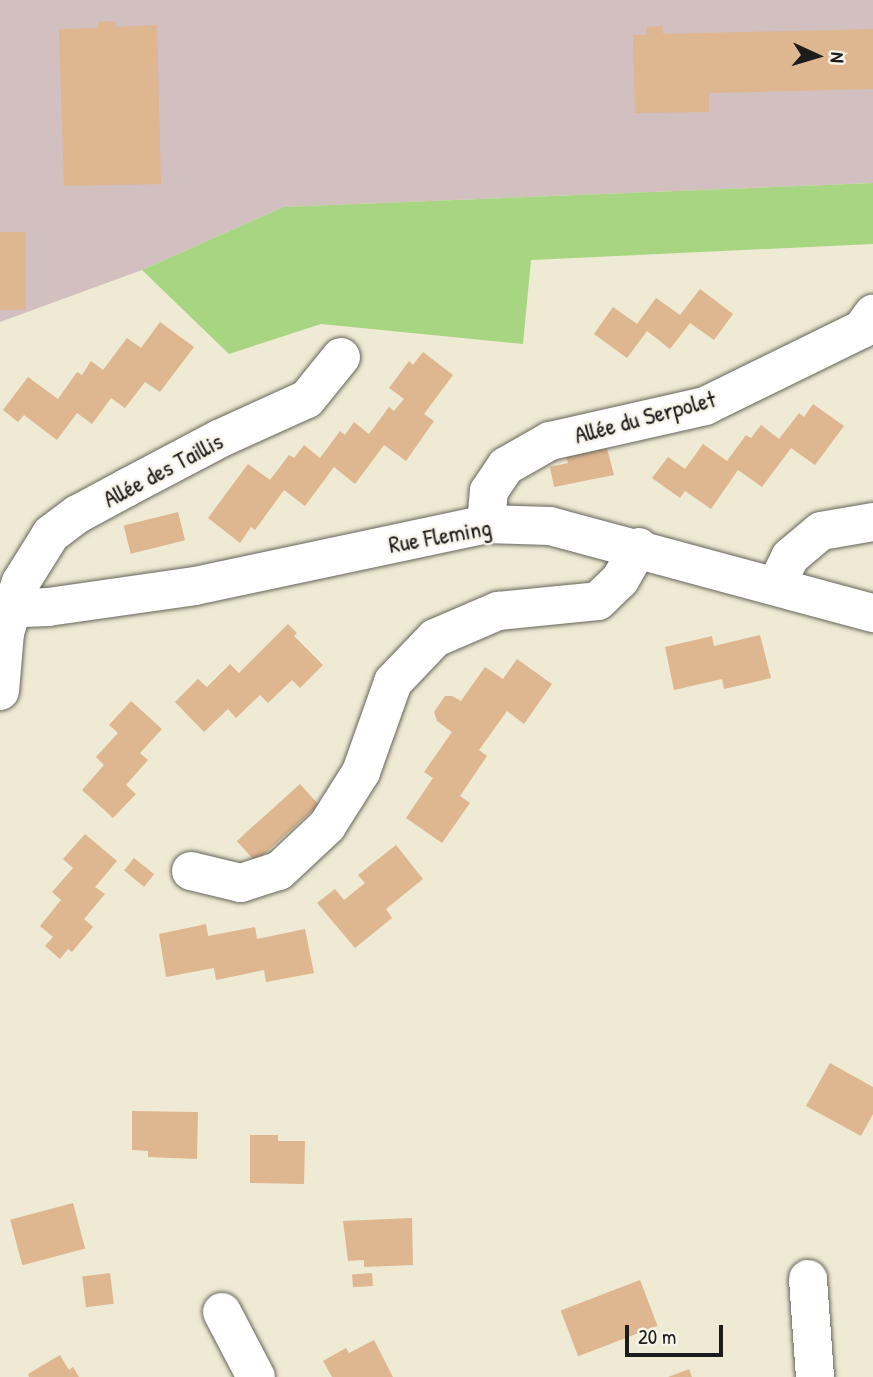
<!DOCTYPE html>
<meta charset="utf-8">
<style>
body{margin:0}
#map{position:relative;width:873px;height:1377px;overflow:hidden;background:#efead3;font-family:"Patrick Hand",sans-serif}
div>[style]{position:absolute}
.industrial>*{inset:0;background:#d2bfbf}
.green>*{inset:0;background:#a8d582}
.building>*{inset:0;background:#deb68f;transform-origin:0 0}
.roads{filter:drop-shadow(0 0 2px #66645c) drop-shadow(0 0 2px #66645c)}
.minor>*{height:38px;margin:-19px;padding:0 19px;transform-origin:19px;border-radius:19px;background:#fff}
span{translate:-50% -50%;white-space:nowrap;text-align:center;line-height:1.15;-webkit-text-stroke:5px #f7f3e8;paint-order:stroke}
.street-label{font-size:24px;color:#1c1c1c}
.north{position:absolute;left:782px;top:21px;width:70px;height:70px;-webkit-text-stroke:5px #f7f3e8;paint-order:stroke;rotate:94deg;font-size:19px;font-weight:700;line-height:28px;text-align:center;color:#1c1c1c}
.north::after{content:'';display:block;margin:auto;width:24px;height:32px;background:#1c1c1c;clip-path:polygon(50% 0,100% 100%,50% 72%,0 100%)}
.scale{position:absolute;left:625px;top:1325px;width:98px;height:32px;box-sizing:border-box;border:4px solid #1c1c1c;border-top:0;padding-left:9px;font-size:21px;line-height:24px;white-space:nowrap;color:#1c1c1c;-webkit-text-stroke:5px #f7f3e8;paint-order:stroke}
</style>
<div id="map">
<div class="industrial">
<i style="clip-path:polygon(0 0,873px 0,873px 183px,283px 207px,142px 270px,0 322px)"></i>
</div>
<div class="green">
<i style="clip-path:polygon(873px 183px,873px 244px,531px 260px,523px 344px,321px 324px,229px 354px,142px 270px,283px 207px)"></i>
</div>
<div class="building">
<i style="clip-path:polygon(116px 21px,116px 27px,157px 25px,161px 184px,64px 186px,59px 29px,98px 28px,98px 22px)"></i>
<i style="clip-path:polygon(662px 26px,663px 34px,873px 29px,873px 89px,709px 93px,709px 112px,635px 113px,633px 35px,647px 35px,646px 27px)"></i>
<i style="left:0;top:232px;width:26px;height:78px"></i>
<i style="clip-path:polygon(700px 289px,733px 314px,714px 340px,690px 323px,670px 349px,647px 331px,627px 358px,594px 334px,613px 307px,637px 324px,656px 298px,680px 315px)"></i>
<i style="clip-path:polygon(160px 322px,194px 347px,160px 392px,145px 382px,125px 408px,111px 398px,92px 424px,77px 413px,57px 440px,24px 415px,18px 422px,3px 410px,28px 377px,58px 399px,77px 372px,82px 375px,91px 361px,103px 370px,127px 338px,141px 348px)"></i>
<i style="clip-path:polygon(423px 352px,453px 375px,424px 414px,434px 421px,406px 461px,384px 445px,355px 484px,334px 467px,305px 506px,284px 490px,255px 530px,251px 527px,240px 543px,208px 518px,248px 464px,270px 480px,289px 455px,294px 458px,304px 445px,320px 458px,340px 431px,345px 435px,354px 422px,369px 434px,389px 407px,394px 411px,404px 399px,389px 388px,409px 361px,413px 365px)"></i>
<i style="clip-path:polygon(813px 404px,844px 426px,815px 465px,791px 448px,762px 487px,738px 470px,711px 509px,685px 491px,680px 498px,652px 478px,668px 457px,685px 469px,703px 444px,727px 461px,746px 435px,751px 438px,761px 425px,779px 439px,799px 413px,804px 417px)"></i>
<i style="clip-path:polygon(607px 448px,614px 475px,554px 487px,550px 467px,568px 463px,566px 457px)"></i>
<i style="left:178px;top:512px;width:29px;height:56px;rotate:76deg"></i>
<i style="clip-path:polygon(288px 624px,297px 633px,294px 636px,323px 665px,300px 688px,292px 680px,268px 703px,260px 695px,236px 718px,228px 709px,204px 732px,175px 702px,198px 679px,207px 687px,230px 664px,239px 673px)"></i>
<i style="clip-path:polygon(760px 635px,771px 678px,724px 689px,722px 679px,674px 690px,665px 647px,712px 636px,714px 646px)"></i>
<i style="clip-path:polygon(517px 659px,552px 684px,524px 724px,507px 711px,479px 750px,487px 756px,460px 796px,470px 803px,442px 843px,406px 818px,433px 778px,424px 772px,452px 732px,437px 721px,434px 712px,445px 696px,452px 696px,461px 701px,485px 667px,503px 679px)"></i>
<i style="clip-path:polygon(131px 701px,162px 729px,140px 753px,148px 760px,126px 785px,136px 794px,113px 818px,82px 790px,104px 765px,96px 757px,118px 733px,109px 725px)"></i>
<i style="left:300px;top:784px;width:28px;height:85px;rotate:48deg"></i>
<i style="clip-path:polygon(85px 834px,117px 861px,95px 887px,105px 894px,84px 919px,93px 927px,72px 952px,68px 949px,60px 959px,45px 946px,53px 937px,40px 926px,61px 900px,52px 892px,73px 868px,63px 859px)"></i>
<i style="clip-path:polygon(396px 845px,423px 879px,386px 909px,392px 918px,355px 948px,317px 903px,335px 889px,344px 900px,365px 883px,358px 875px)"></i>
<i style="left:134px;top:858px;width:26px;height:16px;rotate:39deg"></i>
<i style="clip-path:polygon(206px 924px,208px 936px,255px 927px,257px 939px,305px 929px,314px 973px,266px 982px,264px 970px,216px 980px,214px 968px,166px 977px,159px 934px)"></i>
<i style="clip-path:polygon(830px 1063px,873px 1087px,873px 1114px,861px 1136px,806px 1106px)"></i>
<i style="clip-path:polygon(132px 1111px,198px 1112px,197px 1159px,148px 1157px,148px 1151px,132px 1150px)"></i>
<i style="clip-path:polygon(250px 1135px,278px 1135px,278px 1141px,305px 1141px,304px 1184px,250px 1183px)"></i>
<i style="left:73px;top:1203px;width:47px;height:65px;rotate:75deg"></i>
<i style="clip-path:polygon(412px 1218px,413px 1265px,364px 1267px,364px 1260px,348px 1261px,343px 1221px)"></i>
<i style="left:110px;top:1273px;width:31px;height:28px;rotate:83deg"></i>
<i style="left:372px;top:1273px;width:13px;height:20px;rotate:86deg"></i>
<i style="left:640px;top:1280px;width:49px;height:85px;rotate:69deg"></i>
<i style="clip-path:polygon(374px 1340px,393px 1377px,332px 1377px,323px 1361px,346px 1348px,349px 1353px)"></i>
<i style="clip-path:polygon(60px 1355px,69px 1370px,73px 1367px,79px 1377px,29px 1377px,28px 1374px)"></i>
<i style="clip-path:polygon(689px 1369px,692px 1377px,668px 1377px)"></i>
</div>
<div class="roads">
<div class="minor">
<i style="left:486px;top:524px;width:33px;rotate:-85deg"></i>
<i style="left:489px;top:491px;width:30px;rotate:-56deg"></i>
<i style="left:506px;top:466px;width:51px;rotate:-29.6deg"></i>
<i style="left:550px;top:441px;width:159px;rotate:-12.7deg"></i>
<i style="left:705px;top:406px;width:175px;rotate:-26.1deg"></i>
<i style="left:862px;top:329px;width:19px;rotate:-54deg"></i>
<i style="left:776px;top:586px;width:32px;rotate:-64deg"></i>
<i style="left:790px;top:557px;width:40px;rotate:-40deg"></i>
<i style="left:821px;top:531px;width:53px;rotate:-9.8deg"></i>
<i style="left:0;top:609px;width:48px;rotate:-2.4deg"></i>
<i style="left:48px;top:607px;width:148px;rotate:-8.1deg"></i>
<i style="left:195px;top:586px;width:298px;rotate:-12deg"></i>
<i style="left:486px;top:524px;width:64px;rotate:1.8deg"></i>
<i style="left:550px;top:526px;width:335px;rotate:15.1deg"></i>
<i style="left:0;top:691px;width:58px;rotate:-85.1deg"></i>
<i style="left:5px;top:633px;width:25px;rotate:-74deg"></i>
<i style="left:12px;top:609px;width:28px;rotate:-72deg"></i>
<i style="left:21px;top:582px;width:57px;rotate:-58deg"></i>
<i style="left:51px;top:534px;width:34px;rotate:-37deg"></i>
<i style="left:78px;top:514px;width:55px;rotate:-28.4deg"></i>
<i style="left:126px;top:488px;width:107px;rotate:-27.8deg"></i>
<i style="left:221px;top:438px;width:94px;rotate:-24.4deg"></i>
<i style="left:307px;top:399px;width:54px;rotate:-51deg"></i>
<i style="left:191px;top:871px;width:51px;rotate:13.5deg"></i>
<i style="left:241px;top:883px;width:40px;rotate:-18deg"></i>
<i style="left:279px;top:871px;width:66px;rotate:-43.2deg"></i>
<i style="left:327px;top:826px;width:64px;rotate:-57.8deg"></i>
<i style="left:361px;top:772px;width:96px;rotate:-70.4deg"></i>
<i style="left:393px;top:682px;width:61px;rotate:-46.3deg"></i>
<i style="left:435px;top:638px;width:69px;rotate:-23.2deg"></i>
<i style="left:498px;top:611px;width:100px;rotate:-5.7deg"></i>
<i style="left:598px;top:601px;width:30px;rotate:-44deg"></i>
<i style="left:620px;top:580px;width:38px;rotate:-60deg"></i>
<i style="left:808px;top:1279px;width:98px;rotate:85.9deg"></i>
<i style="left:222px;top:1312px;width:73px;rotate:62.4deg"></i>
</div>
</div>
<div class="street-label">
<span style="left:645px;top:417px;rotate:-15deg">Allée du Serpolet</span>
<span style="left:163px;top:470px;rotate:-28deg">Allée des Taillis</span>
<span style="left:440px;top:536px;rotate:-10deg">Rue Fleming</span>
</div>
<div class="north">N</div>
<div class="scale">20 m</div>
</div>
